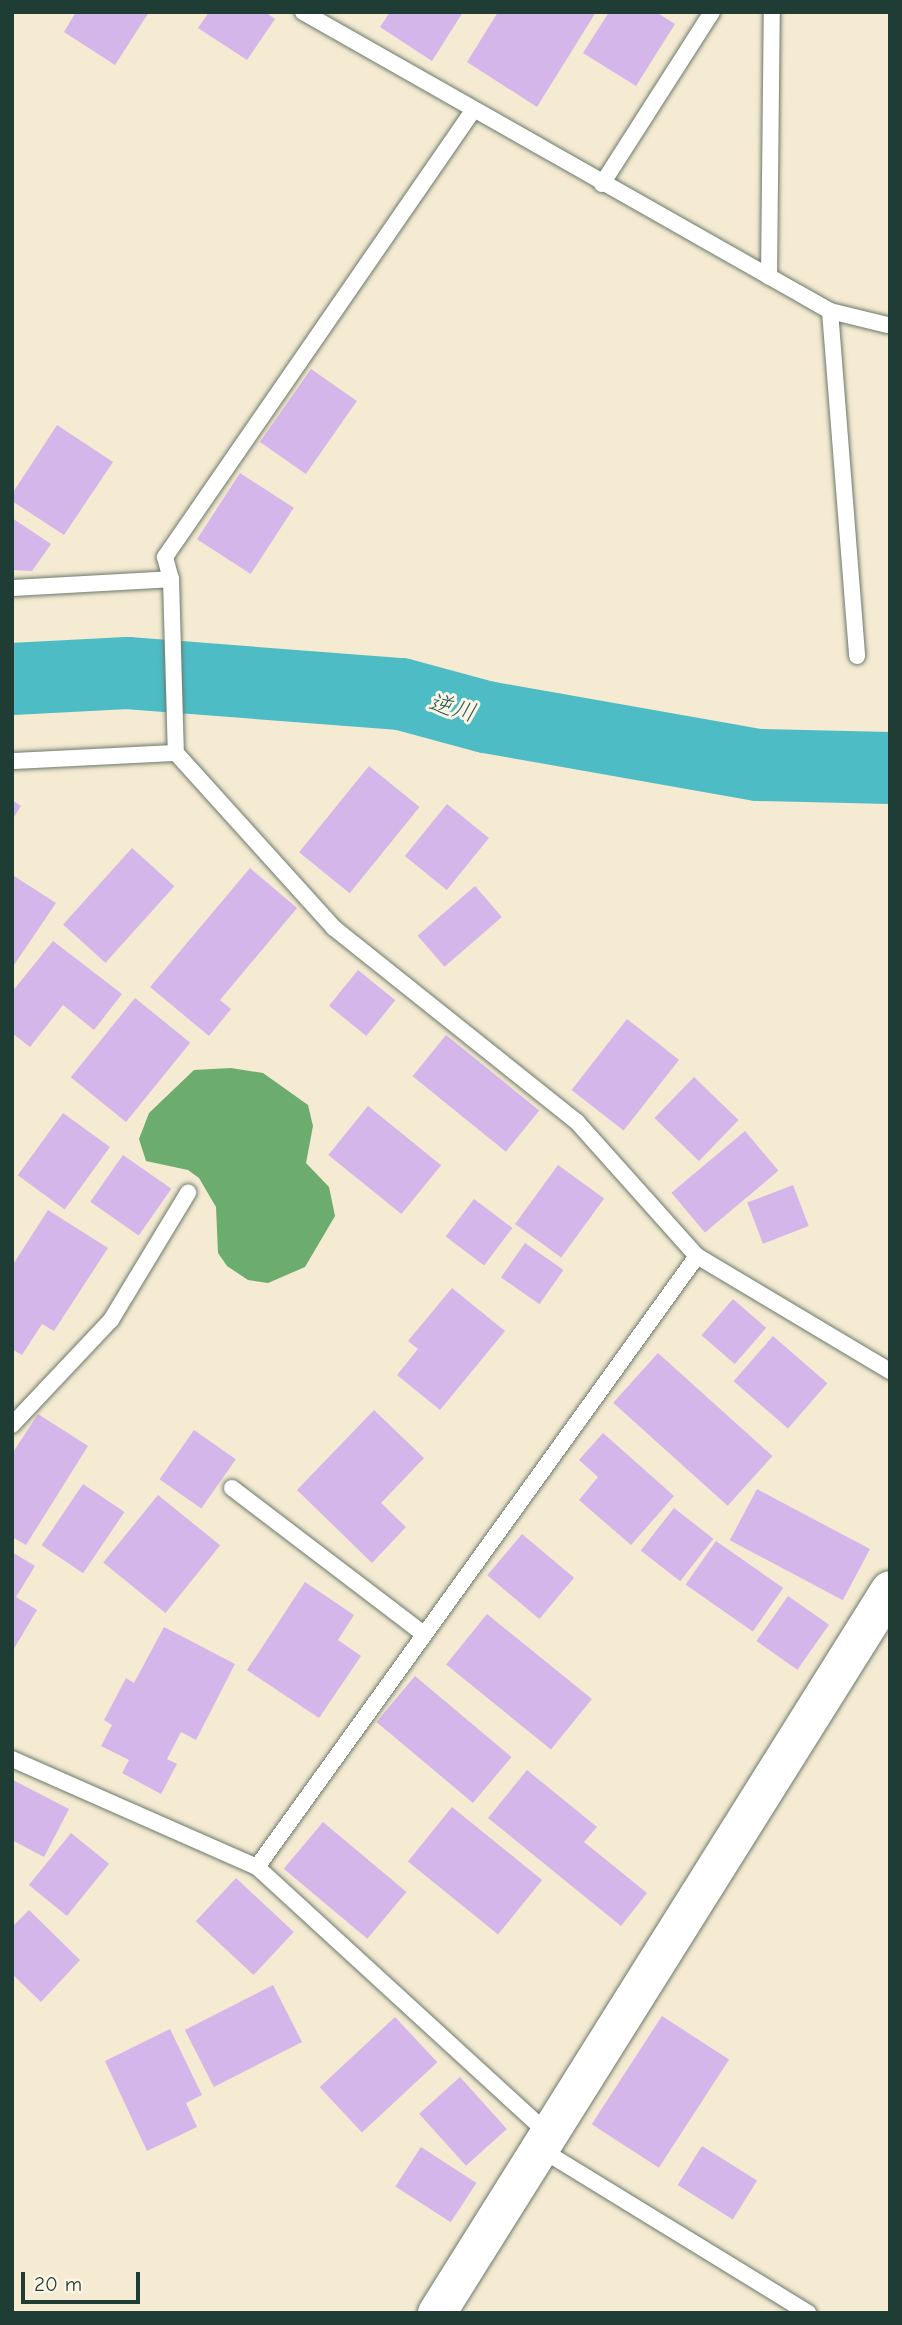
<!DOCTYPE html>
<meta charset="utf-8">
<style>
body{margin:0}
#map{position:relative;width:902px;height:2325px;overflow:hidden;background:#f5ead2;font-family:"Comic Neue","Klee One",sans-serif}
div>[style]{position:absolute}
.forest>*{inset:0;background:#6cac6e}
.river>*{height:72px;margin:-36px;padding:0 36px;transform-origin:36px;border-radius:36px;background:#4ebcc5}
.building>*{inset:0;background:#d5b6ea;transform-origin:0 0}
.roads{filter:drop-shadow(0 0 2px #6a7a6b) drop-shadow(0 0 2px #6a7a6b)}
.service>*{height:16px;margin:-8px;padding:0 8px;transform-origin:8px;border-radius:8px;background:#fff}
.tertiary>*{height:38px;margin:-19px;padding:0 19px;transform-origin:19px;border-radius:19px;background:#fff}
span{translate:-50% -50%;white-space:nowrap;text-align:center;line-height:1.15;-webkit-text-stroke:6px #fcf5e5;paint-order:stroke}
.water-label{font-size:24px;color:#2b5d58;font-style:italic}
.frame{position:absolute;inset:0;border:14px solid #1f3d34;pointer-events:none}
.scale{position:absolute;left:21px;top:2272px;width:119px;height:32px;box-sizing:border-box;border:4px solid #1f3d34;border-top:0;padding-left:9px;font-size:21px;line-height:24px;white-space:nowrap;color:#1f3d34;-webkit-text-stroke:5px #fcf5e5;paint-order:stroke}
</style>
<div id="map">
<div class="forest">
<i style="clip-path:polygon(231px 1068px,263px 1073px,308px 1105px,313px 1126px,306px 1163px,329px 1187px,335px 1216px,305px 1267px,268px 1283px,248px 1280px,227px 1266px,218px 1253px,216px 1207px,199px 1178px,188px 1170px,146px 1161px,139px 1139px,149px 1113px,194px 1070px)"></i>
</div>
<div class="river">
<i style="left:12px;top:679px;width:115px;rotate:-3deg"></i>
<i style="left:127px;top:673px;width:275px;rotate:4.4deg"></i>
<i style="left:401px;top:694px;width:88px;rotate:15.1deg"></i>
<i style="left:486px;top:717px;width:276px;rotate:10deg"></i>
<i style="left:758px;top:765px;width:132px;rotate:1.3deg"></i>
</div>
<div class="building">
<i style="clip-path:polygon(76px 12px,149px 12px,115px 65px,64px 32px)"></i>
<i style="clip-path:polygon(209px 12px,265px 12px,275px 19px,247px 60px,198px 28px)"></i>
<i style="clip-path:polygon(390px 12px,463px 12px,432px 61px,380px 27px)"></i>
<i style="clip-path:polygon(498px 12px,596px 12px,537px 107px,467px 62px)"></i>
<i style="clip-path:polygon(609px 12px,656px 12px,675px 24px,636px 86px,583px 53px)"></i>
<i style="left:311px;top:369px;width:56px;height:89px;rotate:35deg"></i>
<i style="clip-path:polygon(57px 425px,113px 462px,64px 535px,12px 501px,12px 494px)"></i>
<i style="left:240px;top:473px;width:64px;height:79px;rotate:33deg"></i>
<i style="clip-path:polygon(12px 518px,51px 544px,32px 571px,12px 570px)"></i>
<i style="left:369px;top:766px;width:65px;height:111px;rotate:39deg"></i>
<i style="clip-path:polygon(12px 800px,21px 806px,12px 820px)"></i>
<i style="left:447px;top:804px;width:54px;height:67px;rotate:39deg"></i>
<i style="left:132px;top:848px;width:57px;height:103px;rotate:42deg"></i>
<i style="clip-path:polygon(250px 868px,297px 908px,220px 1000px,231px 1009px,209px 1036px,150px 987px)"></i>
<i style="clip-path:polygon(14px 876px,56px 903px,12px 968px,12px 879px)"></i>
<i style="left:475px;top:886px;width:41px;height:76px;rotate:49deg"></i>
<i style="clip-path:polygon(53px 941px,122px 994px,94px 1030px,63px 1005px,30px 1047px,12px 1033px,12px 992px)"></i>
<i style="left:358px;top:970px;width:48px;height:46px;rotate:39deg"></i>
<i style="left:135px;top:998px;width:71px;height:102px;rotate:39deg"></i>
<i style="left:627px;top:1019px;width:66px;height:90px;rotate:38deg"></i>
<i style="left:446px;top:1035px;width:120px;height:53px;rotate:39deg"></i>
<i style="left:694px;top:1077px;width:62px;height:57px;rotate:44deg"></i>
<i style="left:368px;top:1106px;width:94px;height:63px;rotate:39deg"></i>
<i style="left:63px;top:1113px;width:58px;height:77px;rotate:36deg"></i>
<i style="left:745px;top:1131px;width:52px;height:96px;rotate:50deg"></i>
<i style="left:123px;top:1155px;width:59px;height:57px;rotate:35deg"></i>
<i style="left:558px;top:1165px;width:57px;height:73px;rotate:36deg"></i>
<i style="left:793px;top:1185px;width:44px;height:49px;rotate:69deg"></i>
<i style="left:474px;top:1199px;width:48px;height:47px;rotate:37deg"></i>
<i style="clip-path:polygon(48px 1210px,108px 1248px,54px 1331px,42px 1324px,22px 1355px,12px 1349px,12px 1266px)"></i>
<i style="left:525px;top:1243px;width:47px;height:42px;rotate:35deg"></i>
<i style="clip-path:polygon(452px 1288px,505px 1331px,440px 1410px,397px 1375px,418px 1349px,408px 1341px)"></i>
<i style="left:733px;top:1299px;width:44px;height:48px;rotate:41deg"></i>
<i style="left:773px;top:1336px;width:72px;height:60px;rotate:41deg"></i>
<i style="left:658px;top:1353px;width:154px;height:67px;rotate:42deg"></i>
<i style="clip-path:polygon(374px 1410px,424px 1458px,381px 1503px,406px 1527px,372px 1563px,297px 1490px)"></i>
<i style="clip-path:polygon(38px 1414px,88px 1446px,26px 1545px,12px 1537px,12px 1454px)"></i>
<i style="left:194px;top:1430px;width:51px;height:60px;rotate:35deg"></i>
<i style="clip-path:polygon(603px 1433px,674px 1496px,631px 1545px,579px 1500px,598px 1477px,579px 1460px)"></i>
<i style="left:83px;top:1484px;width:50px;height:74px;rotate:34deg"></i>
<i style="left:757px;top:1489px;width:128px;height:58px;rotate:28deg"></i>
<i style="left:158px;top:1495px;width:80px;height:87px;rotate:39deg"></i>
<i style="left:674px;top:1508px;width:50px;height:54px;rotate:38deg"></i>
<i style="left:522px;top:1534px;width:68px;height:54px;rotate:40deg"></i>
<i style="left:716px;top:1541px;width:82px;height:53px;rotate:35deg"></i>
<i style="clip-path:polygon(12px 1552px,35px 1566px,16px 1597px,37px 1610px,12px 1652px)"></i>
<i style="clip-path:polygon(305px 1582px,354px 1615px,338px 1640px,361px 1656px,319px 1718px,247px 1670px)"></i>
<i style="left:788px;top:1596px;width:50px;height:55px;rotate:35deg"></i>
<i style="left:487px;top:1614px;width:135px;height:65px;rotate:39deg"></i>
<i style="clip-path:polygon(164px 1627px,235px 1664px,196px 1740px,181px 1732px,167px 1759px,177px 1764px,161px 1794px,122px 1773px,129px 1760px,101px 1746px,112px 1725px,104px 1720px,126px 1678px,134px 1683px)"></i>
<i style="left:415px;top:1676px;width:126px;height:60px;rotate:40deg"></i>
<i style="clip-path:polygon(527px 1770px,597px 1827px,584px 1842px,647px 1893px,621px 1926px,488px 1818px)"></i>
<i style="clip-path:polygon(13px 1780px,69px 1809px,44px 1857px,12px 1840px)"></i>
<i style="left:452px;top:1807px;width:116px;height:70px;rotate:39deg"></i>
<i style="left:323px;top:1822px;width:109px;height:61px;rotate:40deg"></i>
<i style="left:71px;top:1833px;width:49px;height:67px;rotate:39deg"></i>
<i style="left:236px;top:1878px;width:79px;height:59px;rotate:43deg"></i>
<i style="clip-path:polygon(29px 1910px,80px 1960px,41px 2002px,12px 1974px,12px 1927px)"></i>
<i style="left:273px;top:1985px;width:64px;height:99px;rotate:63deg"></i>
<i style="left:662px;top:2016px;width:80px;height:129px;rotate:33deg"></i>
<i style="left:395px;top:2017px;width:62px;height:103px;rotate:47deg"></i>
<i style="clip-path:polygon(170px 2029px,202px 2095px,186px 2103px,197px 2127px,147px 2151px,105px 2061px)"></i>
<i style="left:460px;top:2077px;width:70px;height:55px;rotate:48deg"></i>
<i style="left:702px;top:2146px;width:65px;height:46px;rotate:32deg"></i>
<i style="left:421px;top:2147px;width:66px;height:47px;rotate:33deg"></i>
</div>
<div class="roads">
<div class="service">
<i style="left:303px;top:12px;width:606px;rotate:29.57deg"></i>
<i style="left:830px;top:311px;width:59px;rotate:13.8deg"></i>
<i style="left:472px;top:112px;width:541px;rotate:124.6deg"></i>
<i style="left:165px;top:557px;width:23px;rotate:75deg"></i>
<i style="left:171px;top:579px;width:174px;rotate:88.4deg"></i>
<i style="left:176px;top:753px;width:236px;rotate:47.9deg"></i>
<i style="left:334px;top:928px;width:311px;rotate:38.6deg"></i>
<i style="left:577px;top:1122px;width:180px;rotate:48.2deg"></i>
<i style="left:697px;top:1256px;width:225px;rotate:30.8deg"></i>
<i style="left:602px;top:184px;width:204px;rotate:-57.4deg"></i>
<i style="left:769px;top:277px;width:265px;rotate:-89.4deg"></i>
<i style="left:830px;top:311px;width:346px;rotate:85.5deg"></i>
<i style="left:12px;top:588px;width:159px;rotate:-3.2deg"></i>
<i style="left:12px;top:761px;width:164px;rotate:-2.8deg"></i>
<i style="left:12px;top:1425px;width:144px;rotate:-46.7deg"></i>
<i style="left:111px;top:1320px;width:149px;rotate:-58.8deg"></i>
<i style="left:232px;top:1488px;width:239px;rotate:37.3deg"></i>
<i style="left:12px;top:1759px;width:268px;rotate:23.8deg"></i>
<i style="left:257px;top:1867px;width:395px;rotate:42.5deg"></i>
<i style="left:257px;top:1867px;width:753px;rotate:-54.24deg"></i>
<i style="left:539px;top:2148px;width:316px;rotate:31.5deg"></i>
</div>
<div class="tertiary">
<i style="left:437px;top:2313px;width:853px;rotate:-57.93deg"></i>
</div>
</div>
<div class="water-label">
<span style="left:452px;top:708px;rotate:15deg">逆川</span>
</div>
<div class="frame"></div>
<div class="scale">20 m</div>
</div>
